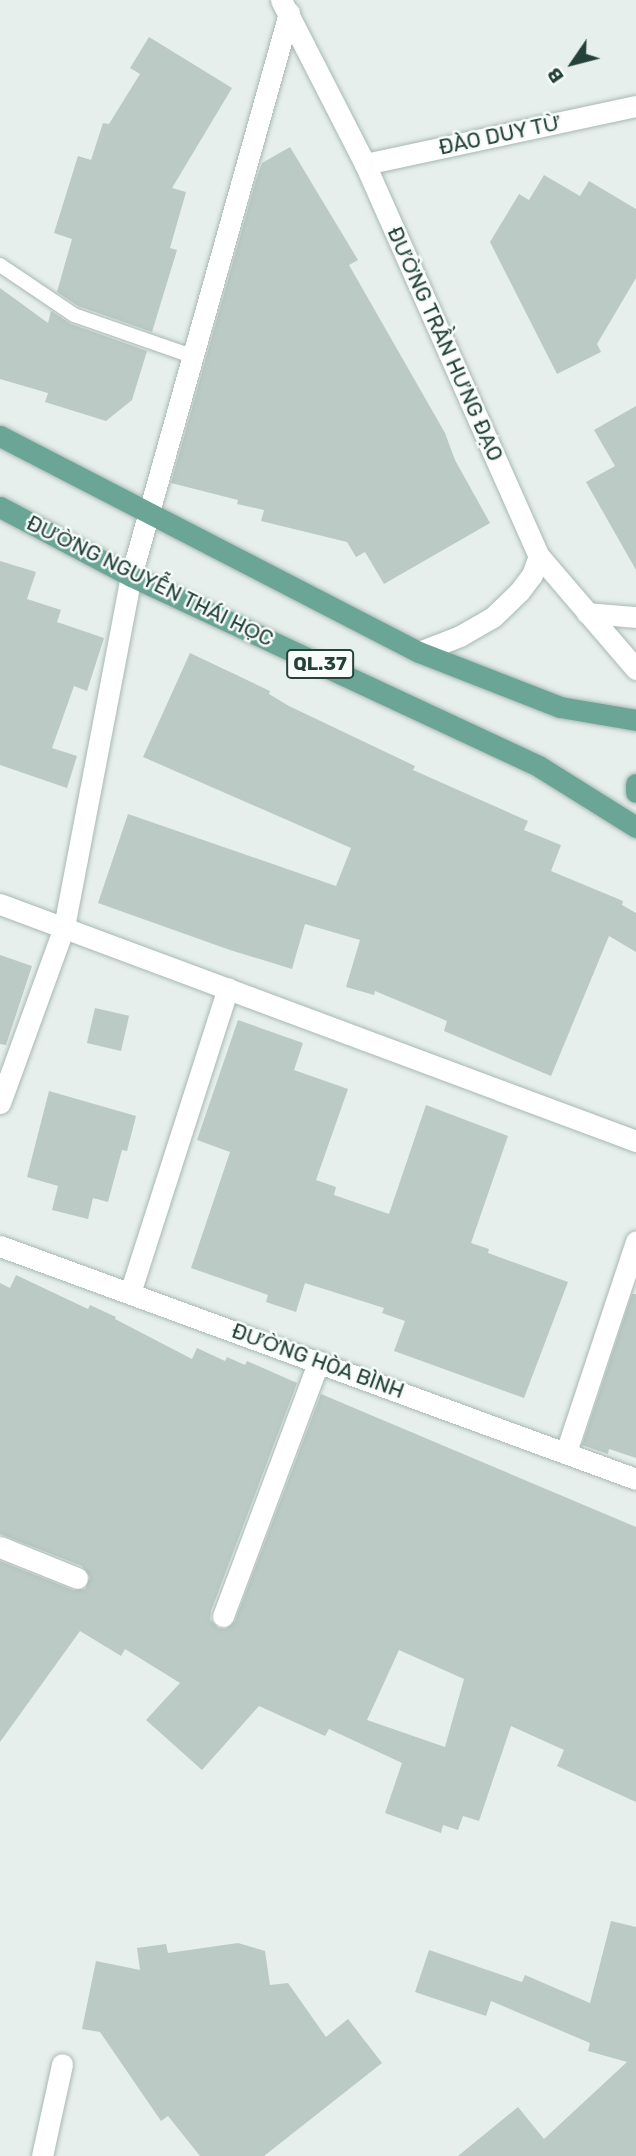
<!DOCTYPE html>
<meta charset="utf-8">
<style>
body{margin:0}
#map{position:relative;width:636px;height:2156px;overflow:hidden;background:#e6efeb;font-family:Rubik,sans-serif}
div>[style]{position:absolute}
.building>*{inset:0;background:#bbcac4;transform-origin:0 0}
.roads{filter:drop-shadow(0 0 2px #a8b8b2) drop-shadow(0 0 2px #a8b8b2)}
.lane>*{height:14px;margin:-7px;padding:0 7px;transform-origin:7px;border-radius:7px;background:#fff}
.street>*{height:21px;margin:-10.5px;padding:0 10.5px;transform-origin:10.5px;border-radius:10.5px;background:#fff}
.secondary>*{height:21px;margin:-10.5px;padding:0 10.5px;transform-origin:10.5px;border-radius:10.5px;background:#fff}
.primary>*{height:21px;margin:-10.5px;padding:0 10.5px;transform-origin:10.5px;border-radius:10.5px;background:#6aa596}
span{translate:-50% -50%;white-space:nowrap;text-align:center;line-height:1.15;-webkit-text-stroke:5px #f7fbf9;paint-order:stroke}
.shield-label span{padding:2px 5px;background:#f7fbf9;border:2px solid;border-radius:5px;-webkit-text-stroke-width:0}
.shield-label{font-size:19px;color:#24423a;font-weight:700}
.street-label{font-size:21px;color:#24423a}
.north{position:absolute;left:538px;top:28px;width:70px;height:70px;-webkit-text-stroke:5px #f7fbf9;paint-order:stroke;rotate:235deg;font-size:19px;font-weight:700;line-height:28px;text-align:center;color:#24423a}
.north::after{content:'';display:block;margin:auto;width:24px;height:32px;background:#24423a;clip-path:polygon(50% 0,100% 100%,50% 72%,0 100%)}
</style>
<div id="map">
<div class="building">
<i style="clip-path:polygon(149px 37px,232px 88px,172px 188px,186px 192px,170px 248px,177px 250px,152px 332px,78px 306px,57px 292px,72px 239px,54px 233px,78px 156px,91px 160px,103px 123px,109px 124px,140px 74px,130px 68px)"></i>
<i style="clip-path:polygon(290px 147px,358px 260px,349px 265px,445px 433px,455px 460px,490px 523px,384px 584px,365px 552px,356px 557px,347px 542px,261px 521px,264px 510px,237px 504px,238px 500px,171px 483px,256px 180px,262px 163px)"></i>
<i style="clip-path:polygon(544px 175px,580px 196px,589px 181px,636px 209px,636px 278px,597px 344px,601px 352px,557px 374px,490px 242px,519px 194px,529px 200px)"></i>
<i style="clip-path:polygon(0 288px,48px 323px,51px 311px,71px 324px,147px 351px,132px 400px,106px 421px,45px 402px,48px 393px,0 379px)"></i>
<i style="clip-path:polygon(636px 406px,636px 570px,586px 482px,615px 466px,594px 430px)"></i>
<i style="clip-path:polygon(0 561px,36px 572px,27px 599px,61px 610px,57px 622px,104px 638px,87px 691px,74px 686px,52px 748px,77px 756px,67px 788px,0 765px)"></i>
<i style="clip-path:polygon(190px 653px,270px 691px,269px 694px,289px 706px,415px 766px,413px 770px,528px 821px,524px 830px,561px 845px,551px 871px,623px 901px,622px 905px,636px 913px,636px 952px,609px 936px,551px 1076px,444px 1031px,447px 1021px,375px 991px,374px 995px,346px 987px,360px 940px,305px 924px,292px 969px,230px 950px,98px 903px,128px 814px,336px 886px,351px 848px,143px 757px)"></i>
<i style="clip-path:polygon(0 955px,32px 966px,6px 1045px,0 1044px)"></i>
<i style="left:95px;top:1008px;width:35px;height:36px;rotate:13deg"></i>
<i style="clip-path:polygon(238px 1020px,303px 1043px,294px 1070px,348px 1089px,316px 1180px,336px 1187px,334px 1195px,389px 1214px,426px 1105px,508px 1136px,471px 1243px,489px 1249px,488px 1253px,568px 1282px,524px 1398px,394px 1351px,405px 1321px,382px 1313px,384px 1308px,305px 1283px,296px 1312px,266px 1302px,268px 1295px,191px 1268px,230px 1152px,197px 1140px)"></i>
<i style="clip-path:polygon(49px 1091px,136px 1116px,127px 1151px,122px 1150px,108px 1202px,93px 1198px,88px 1219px,52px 1210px,58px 1186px,27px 1177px)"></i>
<i style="clip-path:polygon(evenodd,16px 1275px,88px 1309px,90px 1305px,116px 1317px,115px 1319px,192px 1359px,197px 1348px,225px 1361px,227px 1357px,245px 1365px,247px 1361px,297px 1383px,211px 1611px,210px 1619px,218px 1628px,226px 1629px,235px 1621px,321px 1394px,636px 1527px,636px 1802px,557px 1766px,564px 1750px,511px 1726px,479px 1821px,463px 1816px,458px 1830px,443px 1825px,441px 1833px,385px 1813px,402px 1763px,329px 1729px,325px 1736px,259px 1706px,202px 1770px,146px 1720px,180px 1683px,125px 1649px,121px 1656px,80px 1631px,0 1742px,0 1561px,73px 1590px,85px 1589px,90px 1577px,82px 1566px,0 1534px,0 1283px,10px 1288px,16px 1275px,399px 1650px,464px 1679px,445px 1747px,367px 1720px,399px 1650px)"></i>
<i style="clip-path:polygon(632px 1294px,636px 1294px,636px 1458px,609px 1449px,608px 1454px,582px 1445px)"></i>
<i style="clip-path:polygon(611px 1921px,636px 1927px,636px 2156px,458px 2156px,518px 2107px,544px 2139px,627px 2062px,588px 2051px,590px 2043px,491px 2001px,486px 2016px,415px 1992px,429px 1950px,522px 1982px,525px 1975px,590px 2003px)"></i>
<i style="clip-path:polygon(238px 1943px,265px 1951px,270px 1985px,288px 1983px,326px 2037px,348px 2019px,382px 2063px,264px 2156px,200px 2156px,168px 2116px,161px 2121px,100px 2032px,82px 2029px,96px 1961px,140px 1970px,137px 1948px,166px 1944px,168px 1953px)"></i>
</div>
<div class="roads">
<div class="lane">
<i style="left:0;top:265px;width:89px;rotate:34deg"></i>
<i style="left:74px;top:315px;width:125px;rotate:19.2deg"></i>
</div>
<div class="street">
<i style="left:365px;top:164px;width:277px;rotate:-12.1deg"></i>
<i style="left:587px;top:613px;width:49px;rotate:4.7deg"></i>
<i style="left:0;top:904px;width:679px;rotate:20.44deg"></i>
<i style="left:0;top:1103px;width:187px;rotate:-70deg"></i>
<i style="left:64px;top:927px;width:357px;rotate:-79.2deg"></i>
<i style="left:131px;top:576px;width:585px;rotate:-74.32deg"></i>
<i style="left:130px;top:1293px;width:320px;rotate:-72.2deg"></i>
<i style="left:566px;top:1452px;width:222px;rotate:-71.6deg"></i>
<i style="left:0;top:1547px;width:83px;rotate:21.9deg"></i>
<i style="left:223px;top:1616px;width:272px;rotate:-69.4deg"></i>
<i style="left:42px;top:2156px;width:94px;rotate:-77.7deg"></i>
</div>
<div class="secondary">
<i style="left:281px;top:0;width:184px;rotate:62.9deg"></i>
<i style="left:365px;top:164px;width:429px;rotate:66.1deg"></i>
<i style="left:539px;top:556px;width:149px;rotate:49.4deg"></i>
<i style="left:419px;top:652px;width:44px;rotate:-21.3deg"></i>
<i style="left:460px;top:636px;width:38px;rotate:-30deg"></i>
<i style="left:493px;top:617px;width:36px;rotate:-44deg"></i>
<i style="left:519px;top:592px;width:21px;rotate:-53deg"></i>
<i style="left:532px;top:575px;width:20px;rotate:-70deg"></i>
<i style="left:0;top:1246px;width:677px;rotate:20.12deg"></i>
</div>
<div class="primary">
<i style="left:0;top:436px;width:471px;rotate:27.3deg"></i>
<i style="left:419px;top:652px;width:151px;rotate:21.3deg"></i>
<i style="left:560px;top:707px;width:77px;rotate:9.7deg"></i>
<i style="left:0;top:507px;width:148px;rotate:27.8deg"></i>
<i style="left:131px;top:576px;width:451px;rotate:25deg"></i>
<i style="left:540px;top:767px;width:113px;rotate:32deg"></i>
<i style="left:636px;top:784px;width:8px;rotate:90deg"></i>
</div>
</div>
<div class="shield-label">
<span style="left:320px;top:664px">QL.37</span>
</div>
<div class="street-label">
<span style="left:500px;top:135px;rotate:-12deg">ĐÀO DUY TỪ</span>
<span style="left:445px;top:344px;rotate:66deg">ĐƯỜNG TRẦN HƯNG ĐẠO</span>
<span style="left:150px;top:581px;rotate:26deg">ĐƯỜNG NGUYỄN THÁI HỌC</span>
<span style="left:318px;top:1361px;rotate:20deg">ĐƯỜNG HÒA BÌNH</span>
</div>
<div class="north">B</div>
</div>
